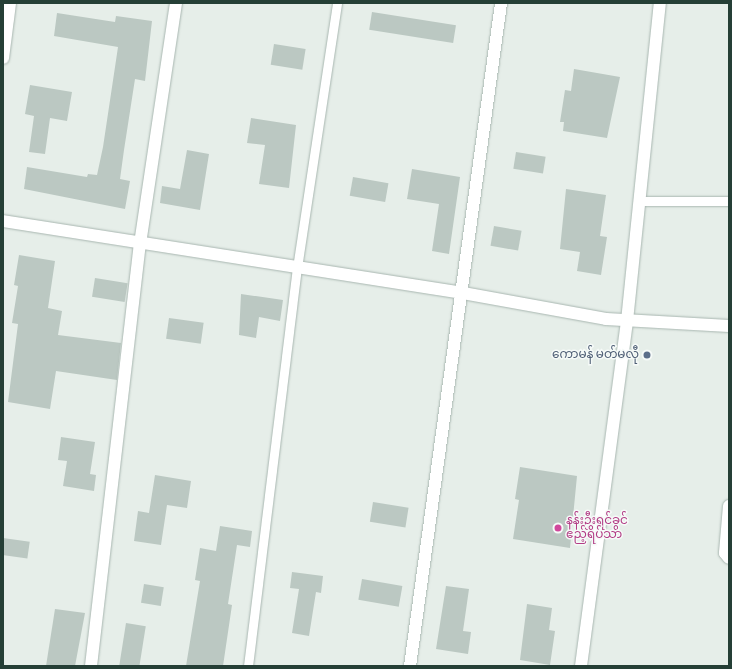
<!DOCTYPE html>
<meta charset="utf-8">
<style>
body{margin:0}
#map{position:relative;width:732px;height:669px;overflow:hidden;background:#e6eee9;font-family:"Source Sans 3","Noto Sans Myanmar",sans-serif}
div>[style]{position:absolute}
.building>*{inset:0;background:#bbc8c2;transform-origin:0 0}
.roads{filter:drop-shadow(0 0 1px #a8b6b0) drop-shadow(0 0 1px #a8b6b0)}
.service>*{height:9px;margin:-4.5px;padding:0 4.5px;transform-origin:4.5px;border-radius:4.5px;background:#fff}
.minor>*{height:12px;margin:-6px;padding:0 6px;transform-origin:6px;border-radius:6px;background:#fff}
.secondary>*{height:12px;margin:-6px;padding:0 6px;transform-origin:6px;border-radius:6px;background:#fff}
.dots>*{width:11px;height:11px;translate:-50% -50%;box-sizing:border-box;border:2px solid #f6faf8;border-radius:50%}
span{translate:-50% -50%;white-space:nowrap;text-align:center;line-height:1.15;-webkit-text-stroke:3px #f6faf8;paint-order:stroke}
.service-label{font-size:12px;color:#4e5e75}
.right{translate:-100% -50%;text-align:right}
.hotel-label{font-size:12px;color:#b23c85}
.left{translate:0 -50%;text-align:left}
.frame{position:absolute;inset:0;border:4px solid #253f36;pointer-events:none}
</style>
<div id="map">
<div class="building">
<i style="left:372px;top:12px;width:85px;height:18px;rotate:9deg"></i>
<i style="clip-path:polygon(57px 13px,115px 22px,116px 16px,152px 21px,145px 81px,135px 79px,124px 150px,120px 179px,130px 181px,125px 209px,24px 189px,27px 167px,87px 177px,88px 174px,97px 175px,103px 147px,118px 47px,54px 36px)"></i>
<i style="left:274px;top:44px;width:32px;height:21px;rotate:9deg"></i>
<i style="clip-path:polygon(574px 69px,620px 77px,607px 138px,563px 131px,564px 122px,560px 122px,565px 90px,571px 91px)"></i>
<i style="clip-path:polygon(30px 85px,72px 92px,67px 121px,50px 118px,45px 154px,29px 152px,34px 116px,25px 114px)"></i>
<i style="clip-path:polygon(251px 118px,296px 125px,289px 188px,259px 184px,265px 145px,247px 143px)"></i>
<i style="clip-path:polygon(187px 150px,209px 154px,200px 210px,160px 203px,162px 186px,180px 189px)"></i>
<i style="left:516px;top:152px;width:30px;height:17px;rotate:9deg"></i>
<i style="clip-path:polygon(412px 169px,460px 177px,449px 254px,432px 251px,439px 204px,407px 199px)"></i>
<i style="left:353px;top:177px;width:36px;height:19px;rotate:10deg"></i>
<i style="clip-path:polygon(566px 189px,606px 195px,600px 236px,607px 237px,601px 275px,577px 271px,580px 252px,560px 249px)"></i>
<i style="left:494px;top:226px;width:28px;height:20px;rotate:10deg"></i>
<i style="clip-path:polygon(19px 255px,55px 261px,48px 308px,62px 311px,58px 335px,121px 343px,117px 380px,56px 371px,50px 409px,8px 402px,18px 324px,12px 323px,18px 286px,14px 285px)"></i>
<i style="left:95px;top:278px;width:33px;height:19px;rotate:9deg"></i>
<i style="clip-path:polygon(241px 294px,283px 300px,280px 321px,259px 317px,256px 338px,239px 335px)"></i>
<i style="left:169px;top:318px;width:35px;height:21px;rotate:8deg"></i>
<i style="clip-path:polygon(61px 437px,95px 442px,90px 474px,96px 475px,94px 491px,63px 486px,67px 461px,58px 460px)"></i>
<i style="clip-path:polygon(520px 467px,577px 476px,570px 548px,513px 539px,519px 500px,515px 499px)"></i>
<i style="clip-path:polygon(155px 475px,191px 481px,187px 508px,167px 505px,161px 545px,134px 541px,138px 511px,149px 513px)"></i>
<i style="left:373px;top:502px;width:36px;height:20px;rotate:9deg"></i>
<i style="clip-path:polygon(220px 526px,252px 531px,250px 547px,237px 545px,228px 604px,232px 605px,223px 666px,186px 666px,200px 581px,195px 580px,200px 548px,216px 551px)"></i>
<i style="left:3px;top:538px;width:27px;height:17px;rotate:8deg"></i>
<i style="clip-path:polygon(292px 572px,323px 576px,321px 593px,316px 592px,309px 636px,292px 633px,299px 589px,290px 588px)"></i>
<i style="left:362px;top:579px;width:41px;height:21px;rotate:10deg"></i>
<i style="left:144px;top:584px;width:20px;height:19px;rotate:9deg"></i>
<i style="clip-path:polygon(446px 586px,469px 589px,463px 631px,471px 632px,468px 654px,436px 649px)"></i>
<i style="clip-path:polygon(527px 604px,552px 608px,549px 630px,555px 631px,550px 665px,520px 660px)"></i>
<i style="clip-path:polygon(55px 609px,85px 613px,75px 666px,46px 666px)"></i>
<i style="left:126px;top:623px;width:20px;height:43px;rotate:9deg"></i>
</div>
<div class="roads">
<div class="service">
<i style="left:639px;top:201px;width:90px"></i>
<i style="left:248px;top:666px;width:401px;rotate:-83deg"></i>
<i style="left:297px;top:268px;width:268px;rotate:-81.4deg"></i>
</div>
<div class="minor">
<i style="left:3px;top:58px;width:55px;rotate:-82.7deg"></i>
<i style="left:3px;top:221px;width:466px;rotate:8.9deg"></i>
<i style="left:463px;top:293px;width:145px;rotate:10.3deg"></i>
<i style="left:606px;top:319px;width:123px;rotate:3.3deg"></i>
<i style="left:729px;top:506px;width:47px;rotate:94.9deg"></i>
<i style="left:725px;top:553px;width:6px;rotate:51deg"></i>
<i style="left:91px;top:666px;width:425px;rotate:-83.4deg"></i>
<i style="left:140px;top:244px;width:244px;rotate:-81.5deg"></i>
<i style="left:410px;top:666px;width:669px;rotate:-82.18deg"></i>
</div>
<div class="secondary">
<i style="left:581px;top:666px;width:348px;rotate:-82.4deg"></i>
<i style="left:627px;top:321px;width:320px;rotate:-84.1deg"></i>
</div>
</div>
<div class="dots">
<i style="left:647px;top:355px;background:#5c6f8a"></i>
<i style="left:558px;top:528px;background:#d1479c"></i>
</div>
<div class="service-label">
<span class="right" style="left:639px;top:355px">ကောမန် မတ်မလီု</span>
</div>
<div class="hotel-label">
<span class="left" style="left:566px;top:528px">နန်းဦးရင်ခွင်<br>ဧည့်ရိပ်သာ</span>
</div>
<div class="frame"></div>
</div>
